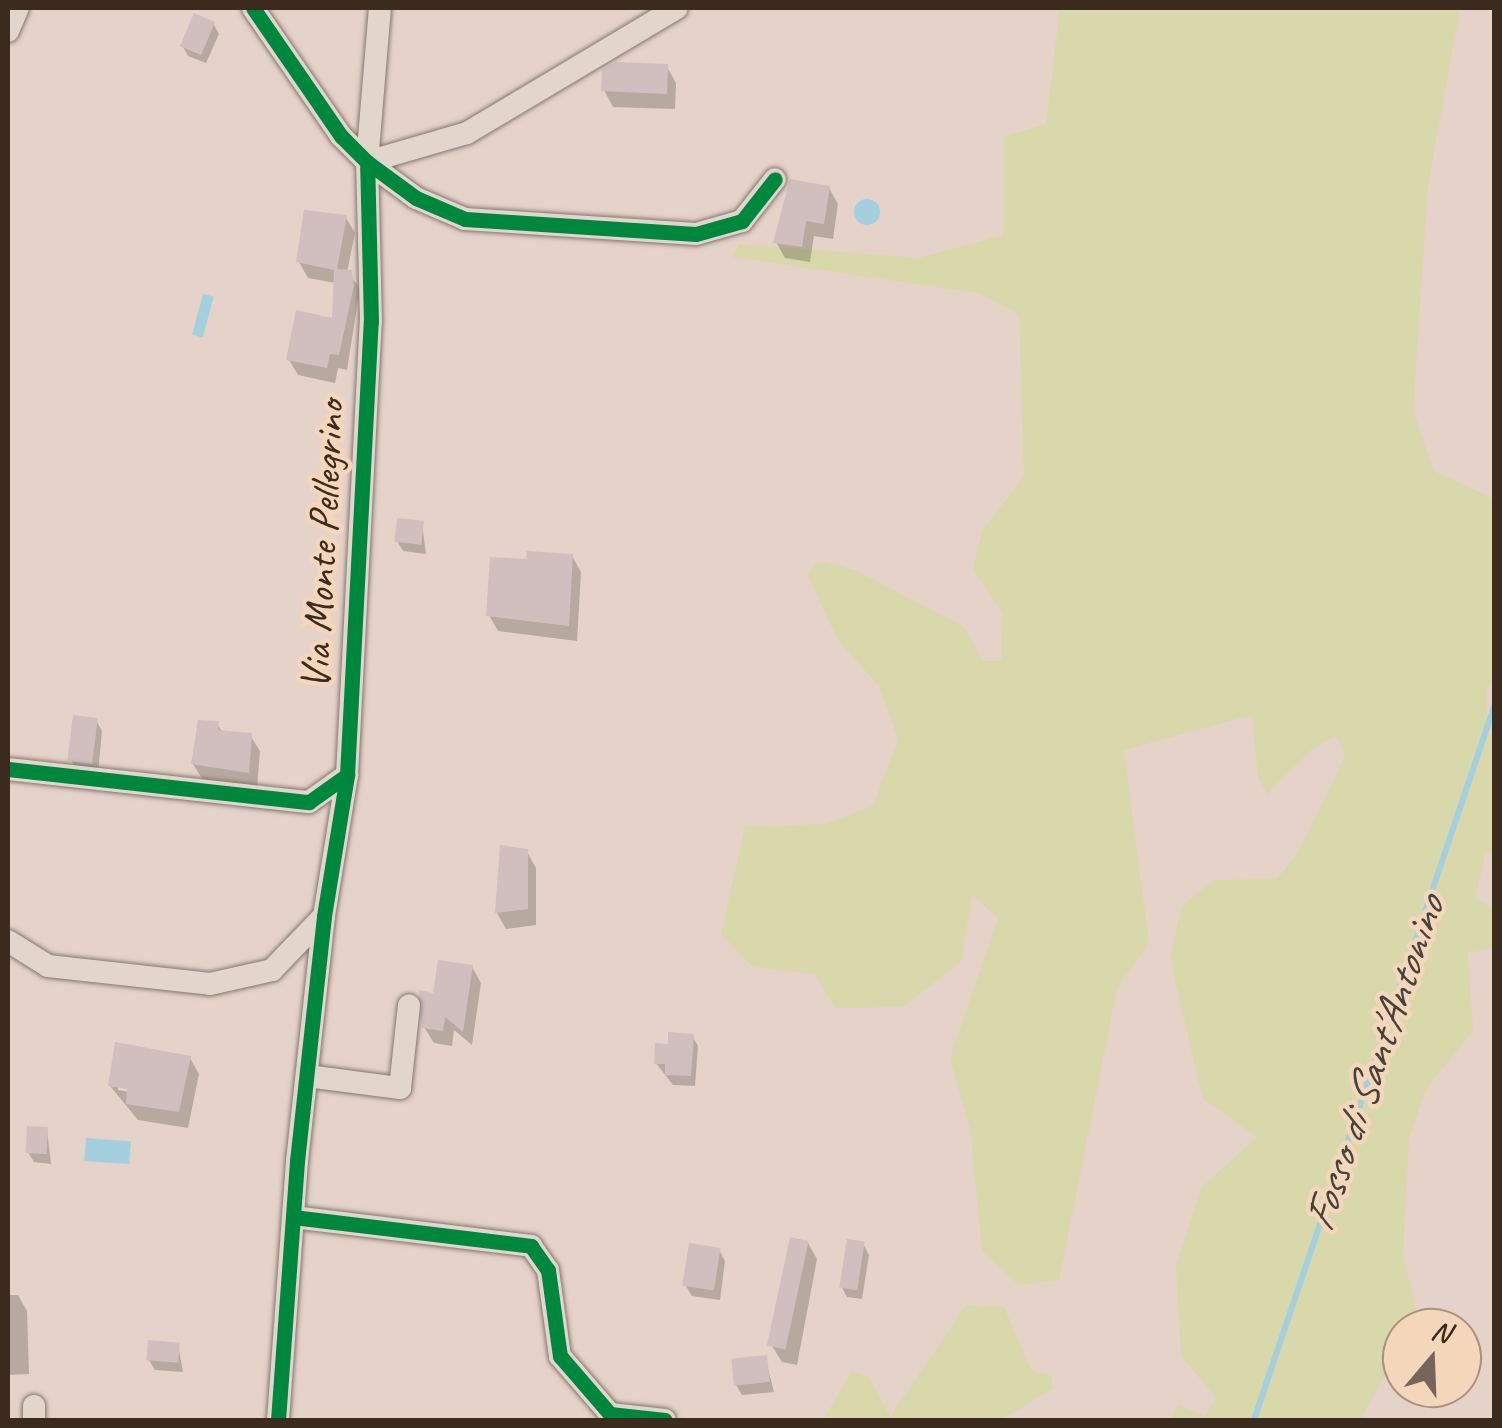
<!DOCTYPE html>
<style>
body{margin:0}
#map{position:relative;width:1502px;height:1428px;overflow:hidden;background:#e5d2c9;font-family:Caveat,sans-serif}
div>[style]{position:absolute}
.green>*{inset:0;background:#d9d8aa}
.water>*{inset:0;background:#a3cfdf;transform-origin:0 0}
.round{border-radius:50%}
.shadow>*{inset:0;background:#0003}
.stream>*{height:6px;margin:-3px;padding:0 3px;transform-origin:3px;border-radius:3px;background:#a3cfdf}
.building>*{inset:0;background:#d1bfbf;transform-origin:0 0}
.roads{filter:drop-shadow(0 0 2px #837770) drop-shadow(0 0 2px #837770)}
.street>*{height:22px;margin:-11px;padding:0 11px;transform-origin:11px;border-radius:11px;background:#e2d6cc}
.cycleway>*{height:15px;margin:-7.5px;padding:0 7.5px;transform-origin:7.5px;border-radius:7.5px;background:#00873e}
span{translate:-50% -50%;white-space:nowrap;text-align:center;line-height:1.15;-webkit-text-stroke:9px #f4d7ba;paint-order:stroke}
.street-label{font-size:42px;color:#3b2a1e}
.water-label{font-size:45px;color:#46433c;font-style:italic}
.frame{position:absolute;inset:0;border:10px solid #3b2a1e;pointer-events:none}
.north{position:absolute;left:1382px;top:1308px;width:100px;height:100px;box-sizing:border-box;background:#f4d7ba;border:2px solid #aa927c;border-radius:50%;rotate:19deg;font-size:28px;font-weight:700;line-height:40px;text-align:center;color:#3b2a1e}
.north::after{content:'';display:block;margin:auto;width:35px;height:45px;background:#76655a;clip-path:polygon(50% 0,100% 100%,50% 72%,0 100%)}
</style>
<div id="map">
<div class="green">
<i style="clip-path:polygon(1060px 8px,1460px 8px,1428px 186px,1413px 411px,1434px 471px,1494px 499px,1494px 679px,1487px 689px,1487px 733px,1494px 739px,1494px 851px,1485px 853px,1476px 897px,1494px 910px,1494px 948px,1468px 953px,1473px 1031px,1426px 1089px,1409px 1138px,1403px 1254px,1418px 1320px,1413px 1328px,1402px 1328px,1402px 1347px,1360px 1420px,1169px 1420px,1178px 1405px,1205px 1416px,1216px 1398px,1181px 1356px,1176px 1266px,1201px 1188px,1257px 1137px,1203px 1099px,1170px 960px,1181px 907px,1213px 880px,1277px 879px,1299px 851px,1345px 756px,1336px 736px,1310px 751px,1267px 794px,1258px 778px,1252px 715px,1124px 750px,1149px 943px,1117px 988px,1059px 1280px,1019px 1285px,982px 1251px,970px 1130px,950px 1058px,998px 918px,972px 895px,961px 962px,903px 1007px,835px 1008px,815px 974px,753px 967px,721px 934px,745px 827px,825px 824px,873px 806px,898px 739px,879px 686px,838px 640px,807px 574px,818px 561px,855px 570px,963px 626px,983px 661px,1001px 661px,1003px 613px,973px 570px,982px 531px,1024px 476px,1019px 314px,977px 293px,733px 257px,739px 244px,919px 258px,1003px 235px,1003px 137px,1046px 124px)"></i>
<i style="clip-path:polygon(966px 1305px,1004px 1307px,1031px 1370px,1051px 1376px,1053px 1389px,1000px 1420px,823px 1420px,852px 1371px,869px 1377px,890px 1417px)"></i>
</div>
<div class="water">
<i class="round" style="left:854px;top:199px;width:26px;height:26px"></i>
<i style="left:203px;top:294px;width:11px;height:42px;rotate:15deg"></i>
<i style="left:86px;top:1138px;width:45px;height:23px;rotate:4deg"></i>
</div>
<div class="shadow">
<i style="clip-path:polygon(213px 23px,219px 34px,206px 63px,188px 56px,182px 45px)"></i>
<i style="clip-path:polygon(667px 67px,676px 83px,675px 109px,613px 107px,604px 90px)"></i>
<i style="clip-path:polygon(829px 188px,838px 204px,833px 239px,814px 236px,810px 262px,785px 258px,776px 242px)"></i>
<i style="clip-path:polygon(346px 218px,355px 233px,347px 272px,360px 288px,347px 370px,338px 368px,335px 383px,298px 375px,289px 360px,334px 321px,336px 283px,308px 278px,299px 262px)"></i>
<i style="clip-path:polygon(422px 523px,426px 554px,403px 551px,397px 541px)"></i>
<i style="clip-path:polygon(572px 556px,581px 572px,577px 641px,498px 631px,489px 615px,529px 562px)"></i>
<i style="clip-path:polygon(96px 720px,102px 731px,98px 773px,77px 770px,71px 760px)"></i>
<i style="clip-path:polygon(217px 724px,223px 733px,250px 735px,260px 751px,257px 788px,203px 780px,193px 764px)"></i>
<i style="clip-path:polygon(502px 848px,527px 852px,536px 868px,536px 925px,506px 929px,497px 913px)"></i>
<i style="clip-path:polygon(472px 967px,481px 983px,472px 1045px,454px 1030px,452px 1046px,434px 1043px,424px 1027px,435px 996px)"></i>
<i style="clip-path:polygon(692px 1036px,698px 1046px,695px 1086px,673px 1085px,656px 1063px)"></i>
<i style="clip-path:polygon(evenodd,190px 1058px,199px 1074px,188px 1128px,138px 1120px,110px 1086px,190px 1058px,118px 1085px,139px 1094px,118px 1090px,118px 1085px)"></i>
<i style="clip-path:polygon(47px 1130px,51px 1164px,34px 1162px,28px 1152px)"></i>
<i style="clip-path:polygon(808px 1243px,817px 1259px,797px 1365px,782px 1362px,772px 1346px)"></i>
<i style="clip-path:polygon(863px 1244px,869px 1255px,862px 1299px,847px 1297px,841px 1286px)"></i>
<i style="clip-path:polygon(719px 1250px,725px 1261px,720px 1300px,692px 1296px,686px 1286px)"></i>
<i style="clip-path:polygon(8px 1295px,18px 1295px,27px 1311px,29px 1374px,8px 1375px)"></i>
<i style="clip-path:polygon(178px 1345px,183px 1372px,155px 1370px,149px 1360px)"></i>
<i style="clip-path:polygon(765px 1357px,774px 1392px,742px 1395px,736px 1385px)"></i>
</div>
<div class="stream">
<i style="left:1254px;top:1420px;width:752px;rotate:-71.4deg"></i>
</div>
<div class="building">
<i style="left:194px;top:13px;width:23px;height:36px;rotate:23deg"></i>
<i style="clip-path:polygon(616px 62px,668px 64px,667px 94px,601px 91px,602px 70px)"></i>
<i style="clip-path:polygon(790px 179px,830px 186px,824px 224px,806px 221px,802px 247px,773px 243px)"></i>
<i style="clip-path:polygon(304px 210px,347px 215px,337px 269px,352px 270px,354px 285px,339px 355px,330px 354px,327px 368px,286px 360px,296px 310px,332px 318px,334px 270px,296px 262px)"></i>
<i style="left:397px;top:518px;width:27px;height:24px;rotate:6deg"></i>
<i style="clip-path:polygon(527px 551px,573px 554px,569px 626px,486px 616px,490px 557px,526px 559px)"></i>
<i style="left:73px;top:715px;width:25px;height:46px;rotate:7deg"></i>
<i style="clip-path:polygon(198px 720px,219px 721px,218px 730px,252px 733px,249px 773px,191px 764px)"></i>
<i style="clip-path:polygon(500px 845px,528px 849px,528px 909px,495px 913px)"></i>
<i style="clip-path:polygon(438px 960px,473px 965px,463px 1032px,445px 1017px,443px 1031px,422px 1028px,419px 990px,433px 993px)"></i>
<i style="clip-path:polygon(668px 1032px,694px 1034px,691px 1076px,665px 1075px,665px 1064px,654px 1064px,655px 1043px,668px 1044px)"></i>
<i style="clip-path:polygon(115px 1042px,191px 1056px,179px 1112px,126px 1104px,127px 1089px,108px 1086px)"></i>
<i style="left:27px;top:1126px;width:21px;height:27px;rotate:3deg"></i>
<i style="left:790px;top:1237px;width:19px;height:111px;rotate:12deg"></i>
<i style="left:847px;top:1239px;width:18px;height:49px;rotate:9deg"></i>
<i style="left:689px;top:1243px;width:32px;height:43px;rotate:9deg"></i>
<i style="left:148px;top:1340px;width:32px;height:20px;rotate:5deg"></i>
<i style="left:767px;top:1355px;width:27px;height:36px;rotate:84deg"></i>
</div>
<div class="roads">
<div class="street">
<i style="left:8px;top:31px;width:25px;rotate:-67deg"></i>
<i style="left:367px;top:162px;width:61px;rotate:36.3deg"></i>
<i style="left:416px;top:198px;width:53px;rotate:23.2deg"></i>
<i style="left:465px;top:219px;width:231px;rotate:3.7deg"></i>
<i style="left:696px;top:234px;width:48px;rotate:-15.8deg"></i>
<i style="left:742px;top:221px;width:53px;rotate:-51.8deg"></i>
<i style="left:367px;top:162px;width:104px;rotate:-16.2deg"></i>
<i style="left:467px;top:133px;width:244px;rotate:-30.8deg"></i>
<i style="left:367px;top:162px;width:155px;rotate:-85.2deg"></i>
<i style="left:8px;top:769px;width:303px;rotate:6.3deg"></i>
<i style="left:309px;top:802px;width:47px;rotate:-35.4deg"></i>
<i style="left:347px;top:775px;width:454px;rotate:-87deg"></i>
<i style="left:371px;top:322px;width:160px;rotate:-91.4deg"></i>
<i style="left:367px;top:162px;width:37px;rotate:-135deg"></i>
<i style="left:341px;top:136px;width:155px;rotate:-124.5deg"></i>
<i style="left:8px;top:941px;width:47px;rotate:32deg"></i>
<i style="left:48px;top:966px;width:163px;rotate:6.3deg"></i>
<i style="left:210px;top:984px;width:64px;rotate:-12.7deg"></i>
<i style="left:272px;top:970px;width:75px;rotate:-46.1deg"></i>
<i style="left:307px;top:1076px;width:94px;rotate:7.4deg"></i>
<i style="left:400px;top:1088px;width:83px;rotate:-83.8deg"></i>
<i style="left:293px;top:1217px;width:240px;rotate:6.9deg"></i>
<i style="left:531px;top:1246px;width:29px;rotate:55deg"></i>
<i style="left:548px;top:1270px;width:87px;rotate:82.1deg"></i>
<i style="left:560px;top:1356px;width:77px;rotate:49.2deg"></i>
<i style="left:610px;top:1414px;width:55px;rotate:6.2deg"></i>
<i style="left:34px;top:1406px;width:14px;rotate:90deg"></i>
<i style="left:278px;top:1420px;width:260px;rotate:-85.8deg"></i>
<i style="left:297px;top:1161px;width:246px;rotate:-83.7deg"></i>
<i style="left:324px;top:916px;width:143px;rotate:-80.7deg"></i>
</div>
</div>
<div class="cycleway">
<i style="left:367px;top:162px;width:61px;rotate:36.3deg"></i>
<i style="left:416px;top:198px;width:53px;rotate:23.2deg"></i>
<i style="left:465px;top:219px;width:231px;rotate:3.7deg"></i>
<i style="left:696px;top:234px;width:48px;rotate:-15.8deg"></i>
<i style="left:742px;top:221px;width:53px;rotate:-51.8deg"></i>
<i style="left:8px;top:769px;width:303px;rotate:6.3deg"></i>
<i style="left:309px;top:802px;width:47px;rotate:-35.4deg"></i>
<i style="left:347px;top:775px;width:454px;rotate:-87deg"></i>
<i style="left:371px;top:322px;width:160px;rotate:-91.4deg"></i>
<i style="left:367px;top:162px;width:37px;rotate:-135deg"></i>
<i style="left:341px;top:136px;width:155px;rotate:-124.5deg"></i>
<i style="left:293px;top:1217px;width:240px;rotate:6.9deg"></i>
<i style="left:531px;top:1246px;width:29px;rotate:55deg"></i>
<i style="left:548px;top:1270px;width:87px;rotate:82.1deg"></i>
<i style="left:560px;top:1356px;width:77px;rotate:49.2deg"></i>
<i style="left:610px;top:1414px;width:55px;rotate:6.2deg"></i>
<i style="left:278px;top:1420px;width:260px;rotate:-85.8deg"></i>
<i style="left:297px;top:1161px;width:246px;rotate:-83.7deg"></i>
<i style="left:324px;top:916px;width:143px;rotate:-80.7deg"></i>
</div>
<div class="street-label">
<span style="left:323px;top:545px;rotate:-87deg">Via Monte Pellegrino</span>
</div>
<div class="water-label">
<span style="left:1374px;top:1064px;rotate:-71deg">Fosso di Sant'Antonino</span>
</div>
<div class="frame"></div>
<div class="north">N</div>
</div>
